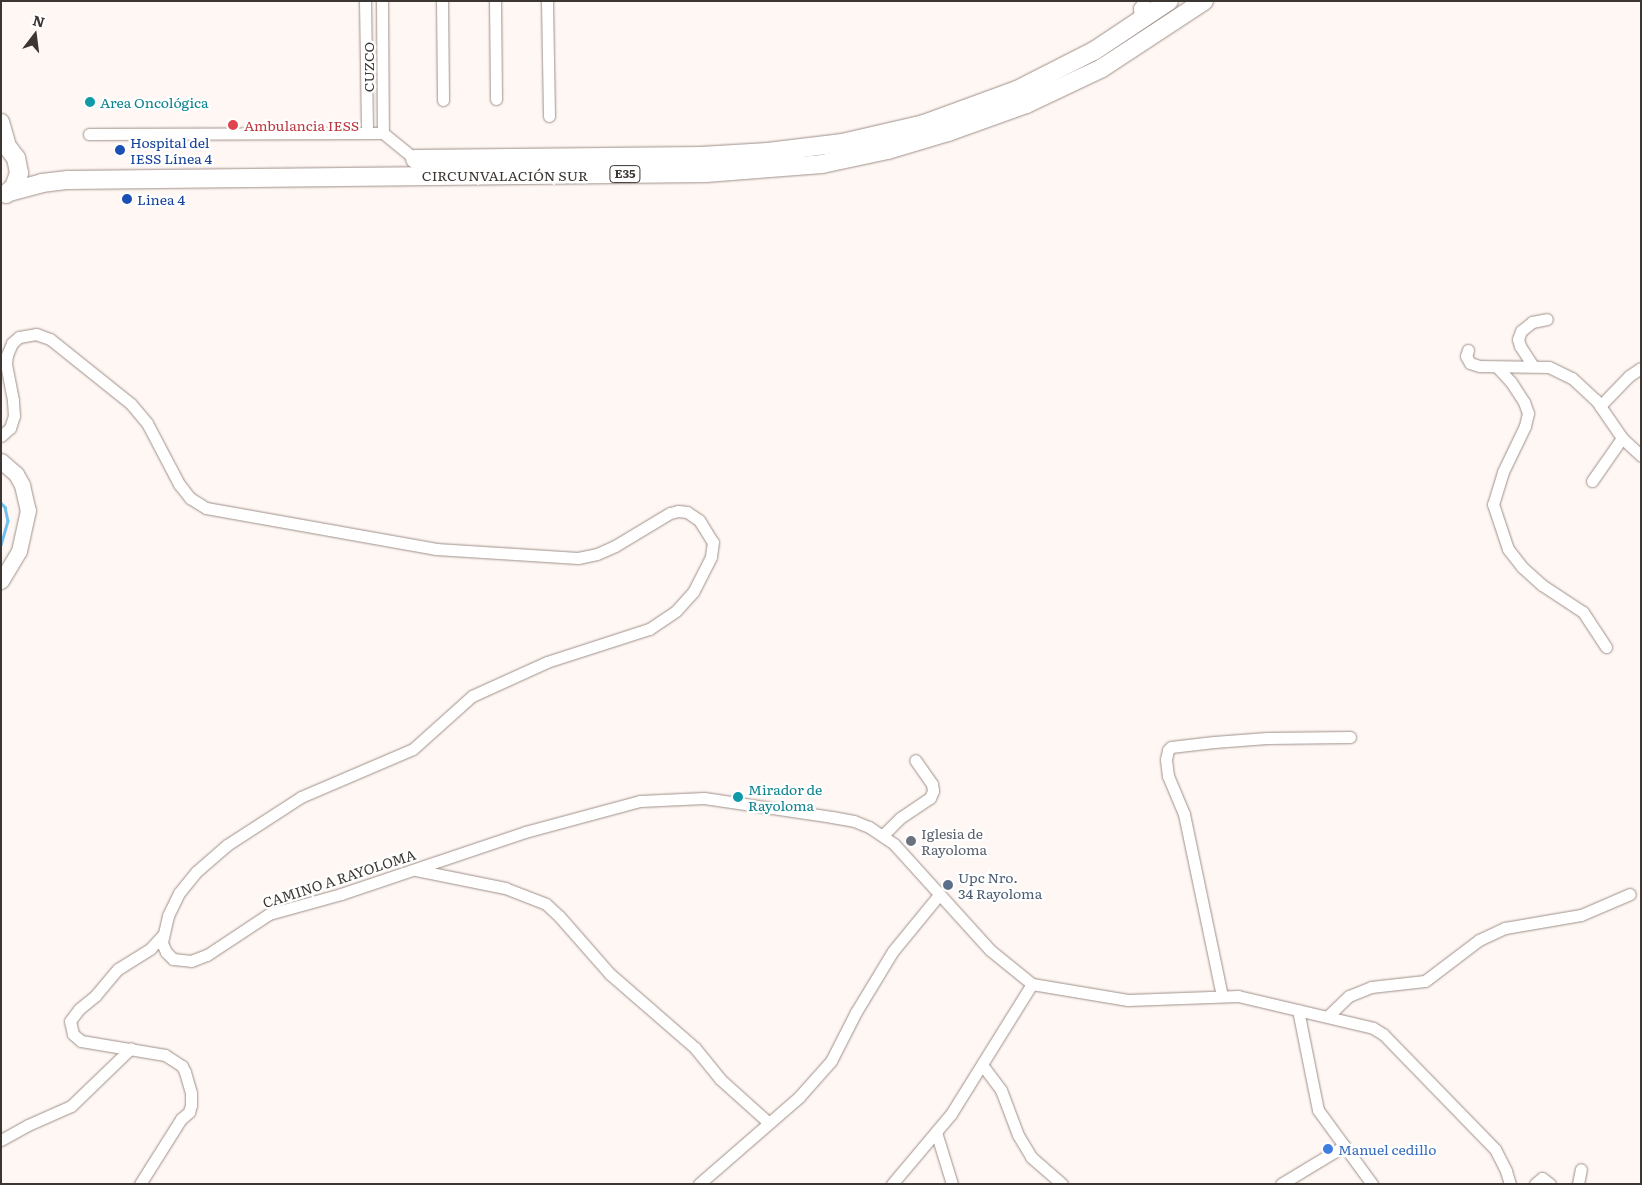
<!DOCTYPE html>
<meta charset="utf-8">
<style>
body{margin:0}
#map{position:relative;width:1642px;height:1185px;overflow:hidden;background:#fef7f4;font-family:Literata,serif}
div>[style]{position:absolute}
.stream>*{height:2.5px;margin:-1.25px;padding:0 1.25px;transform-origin:1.25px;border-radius:1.25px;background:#72c0f0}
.roads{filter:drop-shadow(0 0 1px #9f8f87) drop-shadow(0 0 1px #9f8f87)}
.minor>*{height:11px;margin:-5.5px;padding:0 5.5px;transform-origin:5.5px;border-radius:5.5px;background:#fff}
.major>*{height:15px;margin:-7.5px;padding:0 7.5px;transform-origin:7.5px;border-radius:7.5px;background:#fff}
.highway>*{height:18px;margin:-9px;padding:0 9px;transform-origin:9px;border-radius:9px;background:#fff}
.dots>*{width:14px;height:14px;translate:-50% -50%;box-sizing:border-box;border:2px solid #fff;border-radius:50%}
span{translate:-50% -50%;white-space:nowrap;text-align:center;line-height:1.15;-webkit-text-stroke:4.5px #fff;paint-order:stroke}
.shield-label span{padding:1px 4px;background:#fff;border:1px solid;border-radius:4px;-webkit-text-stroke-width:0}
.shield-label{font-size:12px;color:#3c3632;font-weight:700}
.street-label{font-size:14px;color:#3c3632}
.culture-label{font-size:14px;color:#0d838f}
.left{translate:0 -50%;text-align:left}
.health-label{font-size:14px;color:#be3a42}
.transit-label{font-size:14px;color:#164399}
.worship-label{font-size:14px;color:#5b616d}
.service-label{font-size:14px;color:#4e5e75}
.shop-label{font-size:14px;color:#366cbe}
.frame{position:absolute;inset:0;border:2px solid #3c3632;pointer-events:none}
.north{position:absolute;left:10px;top:10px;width:50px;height:50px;-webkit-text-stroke:4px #fff;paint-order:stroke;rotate:15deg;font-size:14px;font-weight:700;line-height:20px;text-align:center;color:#3c3632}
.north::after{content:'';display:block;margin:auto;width:18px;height:22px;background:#3c3632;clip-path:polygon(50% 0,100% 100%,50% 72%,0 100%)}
</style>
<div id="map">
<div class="stream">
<i style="left:1px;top:503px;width:6px;rotate:45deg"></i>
<i style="left:5px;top:507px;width:14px;rotate:78deg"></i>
<i style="left:8px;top:521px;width:25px;rotate:106deg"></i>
</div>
<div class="roads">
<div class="minor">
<i style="left:365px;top:1px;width:132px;rotate:89.1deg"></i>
<i style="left:382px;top:1px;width:132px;rotate:89.6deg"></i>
<i style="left:442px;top:1px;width:99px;rotate:89.4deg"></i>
<i style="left:495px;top:1px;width:98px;rotate:89.4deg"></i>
<i style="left:547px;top:1px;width:115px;rotate:89deg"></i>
<i style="left:1140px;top:21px;width:13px;rotate:-94deg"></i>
<i style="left:1139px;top:8px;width:9px;rotate:-54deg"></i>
<i style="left:89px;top:134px;width:294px;rotate:-0.2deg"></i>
<i style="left:383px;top:133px;width:41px;rotate:39.1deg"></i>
<i style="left:1468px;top:350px;width:6px;rotate:108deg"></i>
<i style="left:1466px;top:356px;width:8px;rotate:60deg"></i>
<i style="left:1470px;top:363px;width:9px;rotate:18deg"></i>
<i style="left:1479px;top:366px;width:70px;rotate:0.8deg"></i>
<i style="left:1549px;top:367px;width:25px;rotate:26deg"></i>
<i style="left:1572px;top:378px;width:33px;rotate:43deg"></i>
<i style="left:1596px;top:400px;width:46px;rotate:55.6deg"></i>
<i style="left:1622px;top:438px;width:26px;rotate:43deg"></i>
<i style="left:1533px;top:366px;width:24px;rotate:-123deg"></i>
<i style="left:1520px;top:346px;width:7px;rotate:-106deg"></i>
<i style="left:1518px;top:339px;width:9px;rotate:-69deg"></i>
<i style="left:1521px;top:331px;width:14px;rotate:-39deg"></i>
<i style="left:1532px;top:322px;width:15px;rotate:-11deg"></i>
<i style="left:1498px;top:368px;width:19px;rotate:47deg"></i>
<i style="left:1511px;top:382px;width:24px;rotate:57deg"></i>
<i style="left:1524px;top:402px;width:12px;rotate:70deg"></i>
<i style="left:1528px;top:413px;width:13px;rotate:103deg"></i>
<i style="left:1525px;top:426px;width:51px;rotate:115.6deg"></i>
<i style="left:1503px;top:472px;width:34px;rotate:107deg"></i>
<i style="left:1493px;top:504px;width:47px;rotate:71.6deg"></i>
<i style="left:1508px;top:549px;width:23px;rotate:52deg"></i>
<i style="left:1522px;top:567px;width:27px;rotate:42deg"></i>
<i style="left:1542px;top:585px;width:49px;rotate:33.4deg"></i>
<i style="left:1583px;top:612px;width:42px;rotate:56.7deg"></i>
<i style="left:1600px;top:406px;width:42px;rotate:-46deg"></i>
<i style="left:1629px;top:376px;width:14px;rotate:-34deg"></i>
<i style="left:1px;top:436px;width:12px;rotate:-42deg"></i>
<i style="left:10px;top:428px;width:13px;rotate:-72deg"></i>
<i style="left:14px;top:416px;width:16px;rotate:-94deg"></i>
<i style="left:13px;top:400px;width:37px;rotate:-101deg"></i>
<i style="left:6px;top:364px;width:9px;rotate:-84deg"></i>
<i style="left:7px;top:355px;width:13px;rotate:-67deg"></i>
<i style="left:12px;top:343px;width:9px;rotate:-41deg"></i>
<i style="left:19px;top:337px;width:17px;rotate:-10deg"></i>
<i style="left:36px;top:334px;width:15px;rotate:20deg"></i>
<i style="left:50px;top:339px;width:104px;rotate:38.7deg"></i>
<i style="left:131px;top:404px;width:25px;rotate:50deg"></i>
<i style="left:147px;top:423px;width:69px;rotate:62.3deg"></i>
<i style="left:179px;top:484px;width:18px;rotate:52deg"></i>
<i style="left:190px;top:498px;width:19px;rotate:32deg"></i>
<i style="left:206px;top:508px;width:234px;rotate:10.1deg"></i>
<i style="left:436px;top:549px;width:142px;rotate:3.6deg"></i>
<i style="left:578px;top:558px;width:19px;rotate:-12deg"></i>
<i style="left:597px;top:554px;width:20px;rotate:-24deg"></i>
<i style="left:615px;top:546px;width:64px;rotate:-31deg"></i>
<i style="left:670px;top:513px;width:8px;rotate:-14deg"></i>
<i style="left:678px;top:511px;width:9px;rotate:6deg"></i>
<i style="left:687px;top:512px;width:14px;rotate:34deg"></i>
<i style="left:699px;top:520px;width:26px;rotate:58deg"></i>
<i style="left:713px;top:542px;width:15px;rotate:98deg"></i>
<i style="left:711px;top:557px;width:39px;rotate:117deg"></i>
<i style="left:693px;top:592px;width:25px;rotate:132deg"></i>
<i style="left:676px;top:611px;width:32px;rotate:146deg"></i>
<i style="left:649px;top:629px;width:107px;rotate:162.1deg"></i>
<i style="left:547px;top:662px;width:82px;rotate:155.6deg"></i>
<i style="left:472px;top:696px;width:79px;rotate:138.1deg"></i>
<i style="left:413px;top:749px;width:122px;rotate:156.8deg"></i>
<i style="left:301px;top:797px;width:88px;rotate:147deg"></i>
<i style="left:227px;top:845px;width:41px;rotate:138.9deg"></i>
<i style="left:196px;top:872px;width:27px;rotate:129deg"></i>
<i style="left:179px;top:893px;width:25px;rotate:116deg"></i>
<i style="left:168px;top:916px;width:28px;rotate:103deg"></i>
<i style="left:162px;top:943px;width:10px;rotate:66deg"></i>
<i style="left:166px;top:952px;width:10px;rotate:45deg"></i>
<i style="left:173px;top:959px;width:18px;rotate:6deg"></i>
<i style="left:191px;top:961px;width:17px;rotate:-21deg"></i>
<i style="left:207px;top:955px;width:74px;rotate:-33.5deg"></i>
<i style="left:269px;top:914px;width:75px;rotate:-15.5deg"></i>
<i style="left:341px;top:894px;width:194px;rotate:-18.6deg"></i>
<i style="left:525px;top:832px;width:119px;rotate:-15.1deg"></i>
<i style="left:640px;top:801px;width:64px;rotate:-2.7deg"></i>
<i style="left:704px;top:798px;width:129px;rotate:8.4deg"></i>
<i style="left:832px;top:817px;width:22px;rotate:10deg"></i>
<i style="left:854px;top:821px;width:16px;rotate:22deg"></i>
<i style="left:869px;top:827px;width:30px;rotate:34deg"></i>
<i style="left:894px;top:844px;width:143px;rotate:47.8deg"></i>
<i style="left:990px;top:950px;width:54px;rotate:39deg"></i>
<i style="left:1032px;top:984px;width:97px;rotate:9.5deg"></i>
<i style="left:1128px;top:1000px;width:110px;rotate:-2.1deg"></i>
<i style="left:1238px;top:996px;width:139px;rotate:13.3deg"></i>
<i style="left:1373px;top:1028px;width:12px;rotate:31deg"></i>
<i style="left:1383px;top:1034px;width:161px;rotate:45.8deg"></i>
<i style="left:1495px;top:1149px;width:25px;rotate:63deg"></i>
<i style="left:1506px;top:1171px;width:14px;rotate:73deg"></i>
<i style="left:1592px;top:481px;width:52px;rotate:-55.1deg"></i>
<i style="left:883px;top:835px;width:24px;rotate:-45deg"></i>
<i style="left:900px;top:818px;width:36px;rotate:-34deg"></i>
<i style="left:930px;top:798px;width:8px;rotate:-67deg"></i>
<i style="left:933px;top:791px;width:7px;rotate:-98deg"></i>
<i style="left:932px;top:784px;width:29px;rotate:-125deg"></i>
<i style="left:416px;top:870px;width:91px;rotate:11.4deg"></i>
<i style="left:505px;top:888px;width:44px;rotate:21.3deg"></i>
<i style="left:546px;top:904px;width:18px;rotate:43deg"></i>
<i style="left:559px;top:916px;width:77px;rotate:48.7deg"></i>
<i style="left:610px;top:974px;width:113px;rotate:41deg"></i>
<i style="left:695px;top:1048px;width:40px;rotate:51deg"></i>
<i style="left:720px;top:1079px;width:64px;rotate:41.9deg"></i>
<i style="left:1222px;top:996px;width:186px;rotate:-101.8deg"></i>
<i style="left:1184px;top:814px;width:41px;rotate:-112.8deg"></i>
<i style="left:1168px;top:776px;width:17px;rotate:-97deg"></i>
<i style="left:1166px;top:759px;width:9px;rotate:-77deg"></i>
<i style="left:1168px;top:750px;width:4px;rotate:-45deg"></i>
<i style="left:1171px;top:747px;width:43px;rotate:-6.6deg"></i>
<i style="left:1214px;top:742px;width:53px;rotate:-4.3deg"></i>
<i style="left:1267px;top:738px;width:83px;rotate:-0.7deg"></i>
<i style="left:1298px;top:1010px;width:102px;rotate:78.7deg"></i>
<i style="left:1318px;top:1110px;width:92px;rotate:53.9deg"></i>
<i style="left:1328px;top:1016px;width:29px;rotate:-44deg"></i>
<i style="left:1349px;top:996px;width:24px;rotate:-22deg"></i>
<i style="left:1371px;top:987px;width:54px;rotate:-6.3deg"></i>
<i style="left:1425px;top:981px;width:68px;rotate:-37.2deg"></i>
<i style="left:1479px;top:940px;width:29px;rotate:-25deg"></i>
<i style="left:1505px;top:928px;width:77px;rotate:-9.7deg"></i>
<i style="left:1581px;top:915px;width:53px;rotate:-23.2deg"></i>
<i style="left:983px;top:1066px;width:30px;rotate:53deg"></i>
<i style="left:1001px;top:1090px;width:48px;rotate:69.3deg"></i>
<i style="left:1018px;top:1135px;width:26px;rotate:59deg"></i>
<i style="left:1031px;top:1157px;width:41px;rotate:41.1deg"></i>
<i style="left:936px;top:1132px;width:54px;rotate:72.9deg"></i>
<i style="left:1px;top:1140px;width:31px;rotate:-29deg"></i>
<i style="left:28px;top:1125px;width:47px;rotate:-23.8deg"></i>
<i style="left:71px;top:1106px;width:83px;rotate:-44deg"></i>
<i style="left:140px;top:1184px;width:77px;rotate:-57.8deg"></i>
<i style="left:181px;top:1119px;width:11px;rotate:-41deg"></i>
<i style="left:189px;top:1112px;width:7px;rotate:-74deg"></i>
<i style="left:191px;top:1105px;width:12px;rotate:-90deg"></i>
<i style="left:191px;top:1093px;width:22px;rotate:-106deg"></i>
<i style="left:185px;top:1072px;width:7px;rotate:-117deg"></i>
<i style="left:182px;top:1066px;width:20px;rotate:-147deg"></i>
<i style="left:165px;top:1055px;width:85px;rotate:-170.5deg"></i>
<i style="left:81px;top:1041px;width:11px;rotate:-139deg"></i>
<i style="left:73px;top:1034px;width:13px;rotate:-103deg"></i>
<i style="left:70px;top:1021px;width:15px;rotate:-53deg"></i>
<i style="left:79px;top:1009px;width:21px;rotate:-39deg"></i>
<i style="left:95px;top:996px;width:35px;rotate:-50deg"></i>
<i style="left:118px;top:969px;width:38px;rotate:-32deg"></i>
<i style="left:150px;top:949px;width:19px;rotate:-47deg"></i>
<i style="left:699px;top:1184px;width:133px;rotate:-41deg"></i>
<i style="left:799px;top:1097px;width:48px;rotate:-48.4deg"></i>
<i style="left:831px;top:1061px;width:55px;rotate:-63deg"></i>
<i style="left:856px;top:1012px;width:71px;rotate:-58.8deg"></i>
<i style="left:893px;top:951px;width:72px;rotate:-50.6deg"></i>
<i style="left:892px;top:1184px;width:92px;rotate:-49.9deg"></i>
<i style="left:951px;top:1114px;width:153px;rotate:-58.1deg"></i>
<i style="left:1281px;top:1184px;width:74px;rotate:-31.1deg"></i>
<i style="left:1535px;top:1184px;width:9px;rotate:-41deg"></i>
<i style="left:1542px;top:1178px;width:10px;rotate:37deg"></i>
<i style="left:1578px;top:1184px;width:15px;rotate:-79deg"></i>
</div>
<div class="major">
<i style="left:1px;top:121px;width:29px;rotate:74deg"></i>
<i style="left:1px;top:461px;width:20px;rotate:41deg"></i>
<i style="left:16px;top:474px;width:13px;rotate:61deg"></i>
<i style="left:22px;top:485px;width:26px;rotate:77deg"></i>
<i style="left:28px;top:510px;width:42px;rotate:102.4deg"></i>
<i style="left:19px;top:551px;width:35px;rotate:121deg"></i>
</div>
<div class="highway">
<i style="left:415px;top:159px;width:286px;rotate:-0.6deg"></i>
<i style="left:701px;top:156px;width:67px;rotate:-3.4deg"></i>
<i style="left:768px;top:152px;width:75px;rotate:-6.9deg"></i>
<i style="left:842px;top:143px;width:84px;rotate:-13deg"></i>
<i style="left:924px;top:124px;width:99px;rotate:-20.1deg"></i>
<i style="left:1017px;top:90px;width:86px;rotate:-26.9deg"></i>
<i style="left:1094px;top:51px;width:90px;rotate:-33.7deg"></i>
<i style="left:9px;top:192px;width:34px;rotate:-15deg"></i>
<i style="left:42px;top:183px;width:26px;rotate:-7deg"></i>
<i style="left:68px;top:180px;width:638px;rotate:-0.63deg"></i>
<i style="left:706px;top:173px;width:116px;rotate:-4.4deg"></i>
<i style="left:822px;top:164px;width:67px;rotate:-12deg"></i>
<i style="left:888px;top:150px;width:63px;rotate:-16.7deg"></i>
<i style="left:948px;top:132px;width:83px;rotate:-19.7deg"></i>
<i style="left:1026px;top:104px;width:84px;rotate:-25.3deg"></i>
<i style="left:1102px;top:68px;width:122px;rotate:-33.3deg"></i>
<i style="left:6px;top:194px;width:11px;rotate:-41deg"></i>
<i style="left:14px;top:187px;width:15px;rotate:-70deg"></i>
<i style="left:19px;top:173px;width:15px;rotate:-101deg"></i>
<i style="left:16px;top:158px;width:11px;rotate:-128deg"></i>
</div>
</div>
<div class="dots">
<i style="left:90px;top:102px;background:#0f9aa8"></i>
<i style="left:233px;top:125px;background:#e0444e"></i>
<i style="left:120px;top:150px;background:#1a4fb4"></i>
<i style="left:127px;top:199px;background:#1a4fb4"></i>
<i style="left:738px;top:797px;background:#0f9aa8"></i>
<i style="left:911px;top:841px;background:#6b7280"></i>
<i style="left:948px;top:885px;background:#5c6f8a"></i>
<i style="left:1328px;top:1149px;background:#3f7fe0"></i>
</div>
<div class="shield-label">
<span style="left:625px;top:174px">E35</span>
</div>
<div class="street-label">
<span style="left:368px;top:67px;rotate:-90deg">CUZCO</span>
<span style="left:505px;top:175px">CIRCUNVALACIÓN SUR</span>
<span style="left:339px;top:878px;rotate:-18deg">CAMINO A RAYOLOMA</span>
</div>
<div class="culture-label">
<span class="left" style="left:100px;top:102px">Area Oncológica</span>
<span class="left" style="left:748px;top:797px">Mirador de<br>Rayoloma</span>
</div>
<div class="health-label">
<span class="left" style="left:244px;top:125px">Ambulancia IESS</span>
</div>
<div class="transit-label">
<span class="left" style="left:130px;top:150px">Hospital del<br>IESS Línea 4</span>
<span class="left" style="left:137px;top:199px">Linea 4</span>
</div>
<div class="worship-label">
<span class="left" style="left:921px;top:841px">Iglesia de<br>Rayoloma</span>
</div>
<div class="service-label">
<span class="left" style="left:958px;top:885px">Upc Nro.<br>34 Rayoloma</span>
</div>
<div class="shop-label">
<span class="left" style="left:1338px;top:1149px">Manuel cedillo</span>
</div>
<div class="frame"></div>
<div class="north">N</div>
</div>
